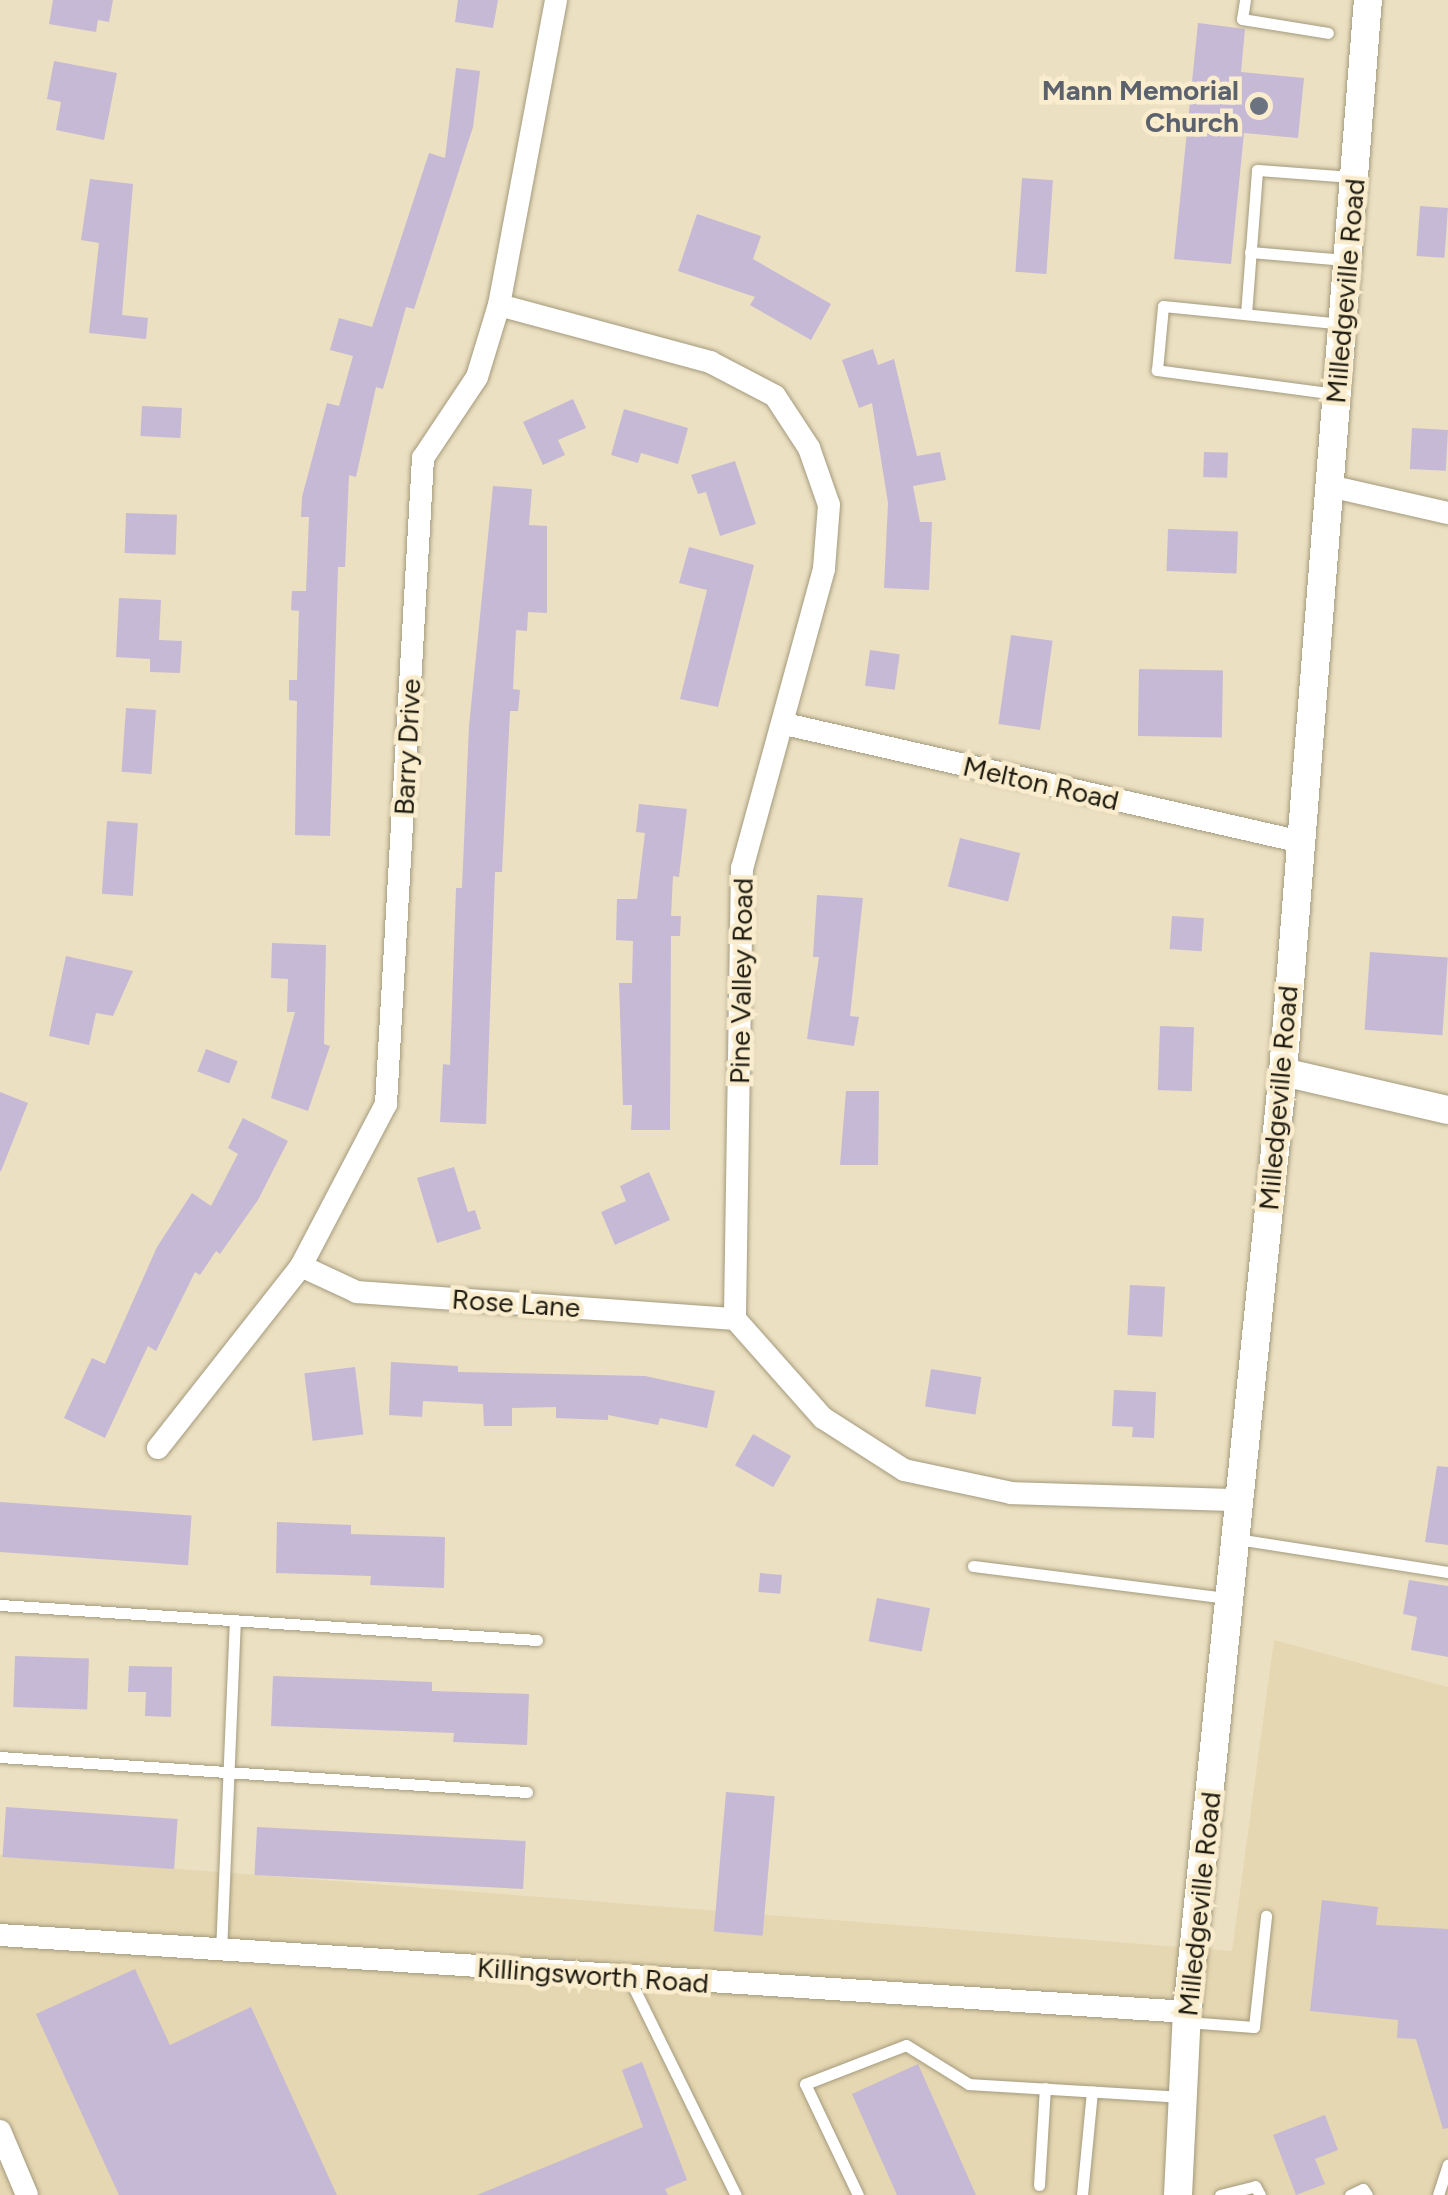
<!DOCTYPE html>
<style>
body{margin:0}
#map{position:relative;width:1448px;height:2195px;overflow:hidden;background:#ebe0c1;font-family:Figtree,sans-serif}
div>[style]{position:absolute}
.built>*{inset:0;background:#e5d7b1}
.building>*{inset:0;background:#c6b9d5;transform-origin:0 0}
.roads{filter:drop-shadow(0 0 2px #a49a7d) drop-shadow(0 0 2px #a49a7d)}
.service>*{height:11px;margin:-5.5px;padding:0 5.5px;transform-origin:5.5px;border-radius:5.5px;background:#fff}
.minor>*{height:22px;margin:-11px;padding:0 11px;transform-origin:11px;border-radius:11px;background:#fff}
.tertiary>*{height:28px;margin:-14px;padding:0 14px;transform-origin:14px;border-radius:14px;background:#fff}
.dots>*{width:28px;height:28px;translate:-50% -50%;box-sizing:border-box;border:5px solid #f9edce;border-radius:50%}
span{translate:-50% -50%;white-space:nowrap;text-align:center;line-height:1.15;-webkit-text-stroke:9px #f9edce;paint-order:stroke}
.worship-label{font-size:28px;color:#5b616d;font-weight:700}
.right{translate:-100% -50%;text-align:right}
.street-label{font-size:28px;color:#1f1b10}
</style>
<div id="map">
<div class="built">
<i style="clip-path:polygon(1274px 1640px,1448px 1687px,1448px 2195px,0 2195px,0 1855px,1232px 1951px)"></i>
</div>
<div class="building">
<i style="clip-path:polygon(53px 0,113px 0,109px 22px,98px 20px,96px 32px,49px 24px)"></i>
<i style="clip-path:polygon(458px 0,498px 0,493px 28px,455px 22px)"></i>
<i style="clip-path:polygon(1198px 23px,1245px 29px,1241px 72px,1304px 78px,1298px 138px,1244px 133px,1231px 264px,1174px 259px)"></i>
<i style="clip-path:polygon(54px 61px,117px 73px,104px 140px,56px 130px,61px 102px,47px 99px)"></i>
<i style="clip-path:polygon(456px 68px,480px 71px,473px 127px,414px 309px,406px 307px,383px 389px,376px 387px,356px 477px,349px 475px,345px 567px,338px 567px,330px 836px,295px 835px,297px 701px,289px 700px,289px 680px,297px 680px,299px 611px,291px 610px,292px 591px,306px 591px,309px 517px,301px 517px,302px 497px,327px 403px,339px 406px,353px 356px,330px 350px,339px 318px,372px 327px,429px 153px,445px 158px)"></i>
<i style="left:1022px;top:178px;width:31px;height:94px;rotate:4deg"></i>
<i style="clip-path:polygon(90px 179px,133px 184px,122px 315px,148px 318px,146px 339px,89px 333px,99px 243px,81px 240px)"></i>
<i style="left:1420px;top:206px;width:28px;height:50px;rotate:4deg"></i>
<i style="clip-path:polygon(697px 214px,761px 236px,753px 259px,831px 304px,811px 340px,750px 305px,755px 297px,678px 271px)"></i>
<i style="clip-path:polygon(873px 349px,878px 365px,894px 359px,917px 456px,940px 452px,946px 480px,913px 486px,920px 522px,932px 522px,929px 590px,884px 588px,888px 503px,872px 403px,859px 408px,842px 360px)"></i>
<i style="clip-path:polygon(573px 399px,586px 428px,558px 440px,565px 455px,543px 465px,523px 422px)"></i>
<i style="left:142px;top:406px;width:40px;height:30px;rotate:3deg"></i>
<i style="clip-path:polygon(624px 409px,688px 428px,678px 464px,641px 453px,638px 463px,611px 455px)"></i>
<i style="left:1412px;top:428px;width:36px;height:41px;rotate:3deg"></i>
<i style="left:1204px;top:452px;width:24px;height:25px;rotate:2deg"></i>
<i style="clip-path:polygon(735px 461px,756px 524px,720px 536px,706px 492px,698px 494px,691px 475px)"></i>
<i style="clip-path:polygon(493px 486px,532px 489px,529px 525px,547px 526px,547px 613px,528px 612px,527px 631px,516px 630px,513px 689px,520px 690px,518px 711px,510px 711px,502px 872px,495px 872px,486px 1124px,440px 1122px,443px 1064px,450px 1065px,456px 888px,462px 888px,469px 726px)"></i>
<i style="left:126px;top:513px;width:51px;height:40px;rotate:2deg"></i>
<i style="left:1168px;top:529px;width:70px;height:42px;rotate:2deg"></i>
<i style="clip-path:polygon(689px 547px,754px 565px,718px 707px,680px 699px,707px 590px,679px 583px)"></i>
<i style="clip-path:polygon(119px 598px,161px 600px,159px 640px,182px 641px,180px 673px,150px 672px,150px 659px,116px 657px)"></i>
<i style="left:1011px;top:635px;width:42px;height:90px;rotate:8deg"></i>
<i style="left:870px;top:650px;width:30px;height:36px;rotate:8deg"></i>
<i style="left:1139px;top:669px;width:84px;height:67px;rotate:1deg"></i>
<i style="left:126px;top:708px;width:30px;height:64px;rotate:4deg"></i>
<i style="clip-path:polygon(639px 804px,687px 809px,679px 877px,673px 876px,671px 916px,681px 916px,680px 936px,671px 936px,670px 1130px,631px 1130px,632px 1105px,623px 1105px,619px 983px,632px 983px,633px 941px,616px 940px,617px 899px,637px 899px,645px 833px,636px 832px)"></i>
<i style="left:107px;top:821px;width:31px;height:73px;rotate:4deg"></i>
<i style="left:960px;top:838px;width:62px;height:50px;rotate:14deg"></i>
<i style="clip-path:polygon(817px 895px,863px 898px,850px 1016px,859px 1017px,854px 1046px,807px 1039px,819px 957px,813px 957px)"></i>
<i style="left:1172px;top:916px;width:32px;height:33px;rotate:4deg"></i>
<i style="clip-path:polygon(272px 943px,326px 945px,324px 1044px,330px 1046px,308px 1111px,271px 1098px,295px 1012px,287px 1012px,288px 979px,271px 978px)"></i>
<i style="left:1370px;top:952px;width:78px;height:78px;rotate:4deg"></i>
<i style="clip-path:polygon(66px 956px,133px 971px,113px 1016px,96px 1013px,89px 1045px,49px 1036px)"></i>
<i style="left:1160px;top:1026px;width:34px;height:64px;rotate:2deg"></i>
<i style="left:206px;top:1049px;width:34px;height:24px;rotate:21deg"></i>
<i style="clip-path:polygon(846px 1091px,879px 1091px,878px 1165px,840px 1165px)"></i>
<i style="clip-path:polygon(0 1092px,28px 1103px,1px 1171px,0 1171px)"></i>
<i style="clip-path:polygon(243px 1118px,288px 1141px,258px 1200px,220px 1254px,216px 1251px,200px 1275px,195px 1272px,156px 1351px,148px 1346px,105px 1438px,64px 1418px,92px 1358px,105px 1364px,157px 1247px,192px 1193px,211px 1206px,238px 1154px,228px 1148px)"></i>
<i style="clip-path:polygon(454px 1167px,468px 1212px,475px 1210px,481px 1229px,437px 1243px,417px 1178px)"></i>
<i style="clip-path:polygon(649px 1172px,670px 1220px,615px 1245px,601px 1212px,626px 1201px,620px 1186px)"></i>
<i style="left:1130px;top:1285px;width:35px;height:50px;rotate:3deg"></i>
<i style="clip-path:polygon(391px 1362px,458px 1366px,458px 1372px,645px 1376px,715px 1391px,707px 1428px,660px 1418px,658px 1425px,608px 1415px,608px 1420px,556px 1418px,556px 1407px,512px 1408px,512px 1426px,484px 1426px,483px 1404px,423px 1401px,422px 1417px,389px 1415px)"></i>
<i style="left:355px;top:1367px;width:68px;height:51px;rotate:83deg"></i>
<i style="left:931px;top:1369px;width:51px;height:38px;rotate:9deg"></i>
<i style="clip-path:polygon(1114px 1390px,1156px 1392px,1154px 1438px,1132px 1437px,1133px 1427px,1112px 1426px)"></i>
<i style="left:753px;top:1434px;width:44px;height:36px;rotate:30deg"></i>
<i style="clip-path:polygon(1437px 1466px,1448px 1467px,1448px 1545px,1425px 1542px)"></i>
<i style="left:0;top:1502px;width:192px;height:50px;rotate:4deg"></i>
<i style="clip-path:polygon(277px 1522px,351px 1525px,351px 1534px,445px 1537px,444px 1588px,370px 1585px,371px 1576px,276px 1573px)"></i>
<i style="left:760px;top:1573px;width:22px;height:19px;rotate:5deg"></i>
<i style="clip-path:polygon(1409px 1580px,1448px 1586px,1448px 1657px,1411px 1650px,1417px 1617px,1403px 1614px)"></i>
<i style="left:877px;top:1598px;width:54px;height:44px;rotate:11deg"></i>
<i style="left:15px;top:1656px;width:74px;height:51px;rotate:2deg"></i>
<i style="clip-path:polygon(129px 1666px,172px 1667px,171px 1717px,145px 1716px,146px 1692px,128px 1692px)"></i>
<i style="clip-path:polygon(273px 1676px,432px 1682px,432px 1691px,529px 1694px,527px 1745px,453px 1742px,454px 1733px,271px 1726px)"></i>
<i style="left:726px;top:1792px;width:49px;height:140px;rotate:5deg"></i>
<i style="left:6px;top:1807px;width:172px;height:50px;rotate:4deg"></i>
<i style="left:257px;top:1827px;width:269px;height:48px;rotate:3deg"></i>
<i style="clip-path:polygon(1322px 1900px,1378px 1907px,1376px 1925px,1448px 1929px,1448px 2128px,1443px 2129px,1416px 2039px,1397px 2038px,1398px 2020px,1310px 2011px)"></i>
<i style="clip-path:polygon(135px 1969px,170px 2045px,251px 2007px,337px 2195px,119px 2195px,36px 2014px)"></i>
<i style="clip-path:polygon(642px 2062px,687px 2180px,665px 2189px,668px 2195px,477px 2195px,643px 2127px,622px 2070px)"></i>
<i style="clip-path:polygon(918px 2064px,976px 2195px,897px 2195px,852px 2094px)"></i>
<i style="clip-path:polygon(1325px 2115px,1338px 2150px,1315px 2159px,1325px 2184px,1296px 2195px,1273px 2135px)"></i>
</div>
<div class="roads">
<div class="service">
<i style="left:1245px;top:0;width:19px;rotate:99deg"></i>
<i style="left:1242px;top:19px;width:87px;rotate:9.2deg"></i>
<i style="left:1250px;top:252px;width:96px;rotate:4.8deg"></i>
<i style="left:1246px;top:314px;width:144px;rotate:-85.6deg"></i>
<i style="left:1257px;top:170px;width:96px;rotate:4.2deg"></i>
<i style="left:1336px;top:394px;width:181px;rotate:-172.4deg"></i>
<i style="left:1157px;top:370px;width:64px;rotate:-84.6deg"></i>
<i style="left:1163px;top:306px;width:180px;rotate:5.7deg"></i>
<i style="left:1237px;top:1539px;width:214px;rotate:8.9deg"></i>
<i style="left:973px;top:1566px;width:257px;rotate:7.2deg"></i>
<i style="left:0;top:1605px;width:538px;rotate:3.73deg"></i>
<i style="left:0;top:1757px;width:528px;rotate:3.8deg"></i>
<i style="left:221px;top:1952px;width:331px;rotate:-87.6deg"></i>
<i style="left:629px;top:1978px;width:242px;rotate:63.8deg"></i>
<i style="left:1186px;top:2022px;width:68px;rotate:4.2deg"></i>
<i style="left:1254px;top:2027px;width:112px;rotate:-83.8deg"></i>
<i style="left:1039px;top:2185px;width:97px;rotate:-86.5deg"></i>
<i style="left:858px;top:2195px;width:123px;rotate:-115.5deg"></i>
<i style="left:805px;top:2084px;width:108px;rotate:-21.1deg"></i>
<i style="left:906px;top:2045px;width:74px;rotate:31.8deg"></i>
<i style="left:969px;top:2084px;width:213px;rotate:3.5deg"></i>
<i style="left:1082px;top:2195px;width:104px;rotate:-84.5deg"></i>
<i style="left:1220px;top:2195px;width:36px;rotate:-14deg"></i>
<i style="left:1255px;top:2186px;width:10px;rotate:61deg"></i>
<i style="left:1350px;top:2195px;width:14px;rotate:-25deg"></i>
<i style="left:1363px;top:2189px;width:7px;rotate:56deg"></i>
<i style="left:1438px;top:2195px;width:32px;rotate:-72deg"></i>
</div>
<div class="minor">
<i style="left:499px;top:305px;width:219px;rotate:15.1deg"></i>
<i style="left:710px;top:362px;width:73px;rotate:27.6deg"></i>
<i style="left:775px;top:396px;width:62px;rotate:56.8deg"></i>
<i style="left:809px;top:448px;width:60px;rotate:70.7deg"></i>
<i style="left:829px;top:505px;width:64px;rotate:94.5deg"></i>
<i style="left:824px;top:569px;width:310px;rotate:105.3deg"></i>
<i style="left:742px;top:868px;width:451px;rotate:90.9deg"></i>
<i style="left:735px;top:1319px;width:132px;rotate:48.4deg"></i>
<i style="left:823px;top:1418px;width:96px;rotate:32.7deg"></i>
<i style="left:904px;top:1470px;width:109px;rotate:12.1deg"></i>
<i style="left:1011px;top:1493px;width:226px;rotate:1.8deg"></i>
<i style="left:1329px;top:486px;width:122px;rotate:12.8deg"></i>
<i style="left:785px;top:724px;width:525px;rotate:12.87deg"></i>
<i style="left:301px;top:1266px;width:62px;rotate:24.9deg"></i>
<i style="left:357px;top:1292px;width:379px;rotate:4.1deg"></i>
<i style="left:158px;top:1448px;width:231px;rotate:-51.8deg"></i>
<i style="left:301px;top:1266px;width:183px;rotate:-62.3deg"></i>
<i style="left:386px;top:1104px;width:647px;rotate:-86.72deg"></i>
<i style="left:423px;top:458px;width:97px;rotate:-56.3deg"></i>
<i style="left:477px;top:377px;width:75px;rotate:-73deg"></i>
<i style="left:499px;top:305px;width:310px;rotate:-79.4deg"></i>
<i style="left:0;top:1935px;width:1189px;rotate:3.71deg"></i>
<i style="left:0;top:2131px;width:69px;rotate:67.1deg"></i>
</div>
<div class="tertiary">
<i style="left:1283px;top:1072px;width:169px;rotate:13deg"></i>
<i style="left:1178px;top:2195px;width:183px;rotate:-87.2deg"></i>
<i style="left:1187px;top:2012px;width:945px;rotate:-84.17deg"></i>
<i style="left:1283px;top:1072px;width:1075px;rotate:-85.47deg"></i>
</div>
</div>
<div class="dots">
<i style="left:1259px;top:106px;background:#6b7280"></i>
</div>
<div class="worship-label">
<span class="right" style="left:1239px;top:106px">Mann Memorial<br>Church</span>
</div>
<div class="street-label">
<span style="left:1345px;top:291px;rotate:-85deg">Milledgeville Road</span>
<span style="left:407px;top:747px;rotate:-87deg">Barry Drive</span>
<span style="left:1041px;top:783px;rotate:13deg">Melton Road</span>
<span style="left:741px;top:981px;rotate:-89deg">Pine Valley Road</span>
<span style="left:1278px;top:1098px;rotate:-85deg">Milledgeville Road</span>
<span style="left:516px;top:1303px;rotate:4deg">Rose Lane</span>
<span style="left:1199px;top:1904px;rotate:-84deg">Milledgeville Road</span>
<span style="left:593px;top:1975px;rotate:4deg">Killingsworth Road</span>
</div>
</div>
